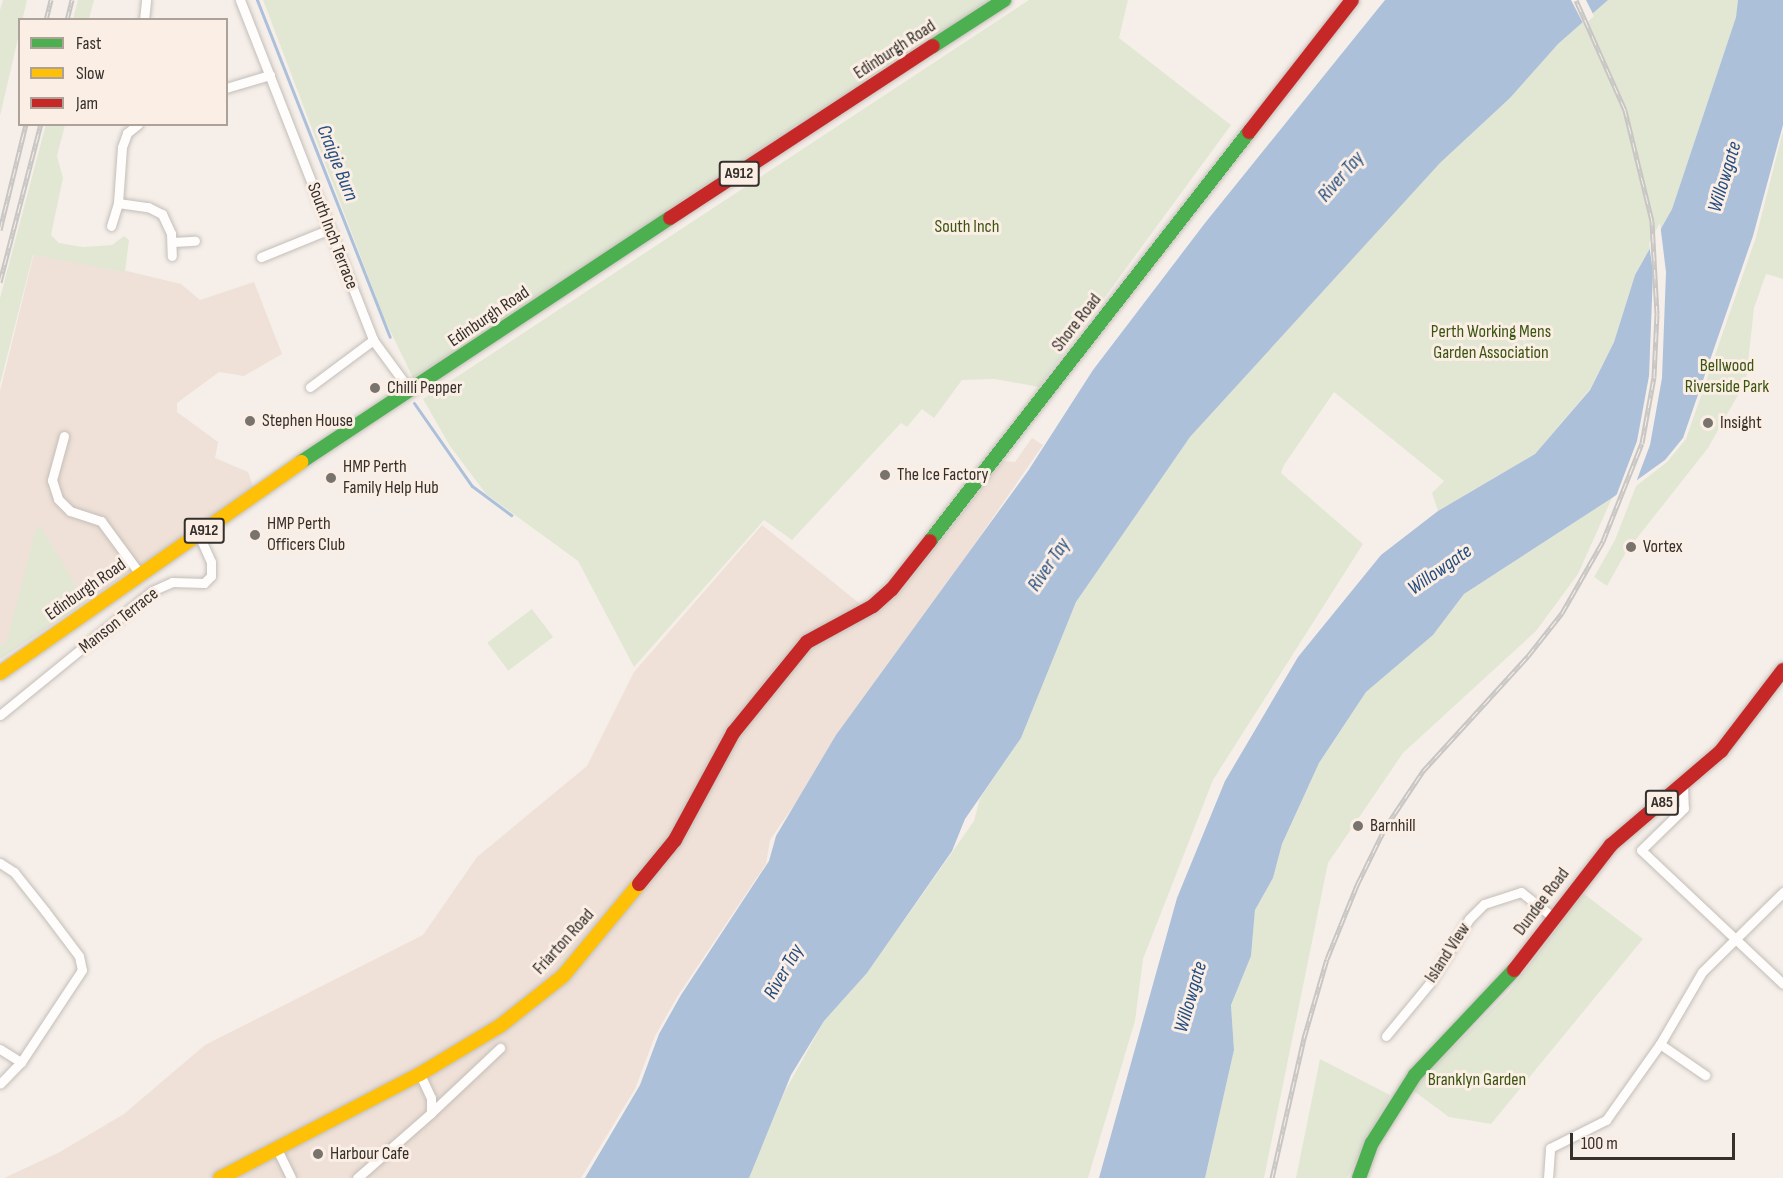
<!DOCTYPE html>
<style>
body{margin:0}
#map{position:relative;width:1783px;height:1178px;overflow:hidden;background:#f6efe9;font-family:"Sofia Sans Condensed",sans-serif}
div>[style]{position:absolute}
.industrial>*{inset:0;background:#efe1d7}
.green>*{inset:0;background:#e2e7d4;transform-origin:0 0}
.water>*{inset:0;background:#acc0da}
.pier>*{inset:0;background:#f6efe9}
.stream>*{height:3px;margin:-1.5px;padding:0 1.5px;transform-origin:1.5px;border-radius:1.5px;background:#acc0da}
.roads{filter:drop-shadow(0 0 2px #c3beb9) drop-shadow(0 0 2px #c3beb9)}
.street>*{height:9px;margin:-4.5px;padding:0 4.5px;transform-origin:4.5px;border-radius:4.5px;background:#fefdfc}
.fast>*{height:14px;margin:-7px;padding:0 7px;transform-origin:7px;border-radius:7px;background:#4caf50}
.slow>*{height:14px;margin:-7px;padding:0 7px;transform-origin:7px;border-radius:7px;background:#ffc107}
.jam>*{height:14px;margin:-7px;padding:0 7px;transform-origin:7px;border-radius:7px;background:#c62828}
.rail>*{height:5px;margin-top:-2.5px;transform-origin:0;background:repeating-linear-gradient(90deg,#fbeee4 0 9px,#c8c6c4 0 18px);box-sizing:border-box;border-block:2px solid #c8c6c4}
.dots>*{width:16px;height:16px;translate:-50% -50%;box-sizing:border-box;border:3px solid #fbeee4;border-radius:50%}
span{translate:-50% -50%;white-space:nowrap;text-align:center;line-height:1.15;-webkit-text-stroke:6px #fbeee4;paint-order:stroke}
.shield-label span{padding:2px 4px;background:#fbeee4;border:2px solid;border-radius:4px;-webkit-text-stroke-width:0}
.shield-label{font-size:16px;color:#35302c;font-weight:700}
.street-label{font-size:18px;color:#35302c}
.park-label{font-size:18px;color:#3a5511}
.poi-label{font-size:18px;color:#35302c}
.left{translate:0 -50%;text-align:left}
.water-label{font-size:20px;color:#234d80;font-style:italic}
.legend{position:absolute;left:18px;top:18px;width:210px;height:108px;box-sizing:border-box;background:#fbeee4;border:2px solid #aca29a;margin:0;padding:8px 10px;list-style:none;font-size:18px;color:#35302c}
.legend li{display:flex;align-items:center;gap:12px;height:30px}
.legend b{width:30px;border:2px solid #aca29a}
.scale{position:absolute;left:1570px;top:1133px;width:165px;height:27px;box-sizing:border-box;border:3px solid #35302c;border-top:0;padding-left:8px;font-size:18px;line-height:21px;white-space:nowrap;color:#35302c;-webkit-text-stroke:4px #fbeee4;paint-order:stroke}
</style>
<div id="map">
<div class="industrial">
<i style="clip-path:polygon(35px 249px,181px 284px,200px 300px,254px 282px,282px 354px,244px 376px,219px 372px,177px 403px,177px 412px,218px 442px,215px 458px,248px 472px,254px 489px,0 659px,0 391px)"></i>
<i style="clip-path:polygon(1032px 438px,1043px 445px,770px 840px,766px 864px,677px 997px,655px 1036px,635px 1089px,581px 1178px,4px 1178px,58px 1153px,124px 1114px,205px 1045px,423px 935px,477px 857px,587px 766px,634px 672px,762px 525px,874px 615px,906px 585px,1003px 461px,1015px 462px)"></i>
</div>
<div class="green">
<i style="clip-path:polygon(3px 0,27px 0,0 116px,0 10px)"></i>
<i style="clip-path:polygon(78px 0,94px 0,89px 19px,73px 19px)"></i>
<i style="clip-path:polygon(263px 0,1003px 0,413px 378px,384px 318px)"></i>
<i style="clip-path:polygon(1029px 0,1128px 0,1119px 38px,1231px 125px,1039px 387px,995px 379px,962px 380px,934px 418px,922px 409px,907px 427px,901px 423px,792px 540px,764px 520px,634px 667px,578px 561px,486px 494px,450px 446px,423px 399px)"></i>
<i style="clip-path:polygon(1608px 0,1738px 0,1736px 17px,1672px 209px,1635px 275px,1614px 342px,1590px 389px,1535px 454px,1438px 511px,1432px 493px,1444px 481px,1334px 392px,1284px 465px,1281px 473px,1363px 544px,1213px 780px,1143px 959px,1135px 1021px,1088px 1178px,748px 1178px,785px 1091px,824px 1021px,867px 973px,974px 821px,980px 798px,1021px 738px,1076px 602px,1190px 437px,1440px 163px,1510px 98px,1558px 44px)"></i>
<i style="clip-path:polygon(46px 124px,65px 125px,57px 156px,63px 178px,51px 235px,59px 243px,83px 247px,112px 245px,124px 236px,129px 240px,125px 272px,33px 255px,0 384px,0 298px)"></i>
<i style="clip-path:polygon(1783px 131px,1783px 279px,1766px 274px,1754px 308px,1746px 381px,1708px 448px,1626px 552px,1607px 586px,1594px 577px,1615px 540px,1636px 486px,1667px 462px,1686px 439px,1756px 237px)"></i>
<i style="clip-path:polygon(1612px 498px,1578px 574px,1536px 631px,1403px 753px,1328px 863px,1264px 1178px,1205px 1178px,1234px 1050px,1231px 1005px,1251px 956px,1255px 910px,1273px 878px,1282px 844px,1319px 763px,1366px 692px,1433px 635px,1464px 594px)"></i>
<i style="clip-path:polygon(40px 525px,86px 602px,0 659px,0 646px,7px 642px,35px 532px)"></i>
<i style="left:532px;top:609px;width:35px;height:56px;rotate:53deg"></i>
<i style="clip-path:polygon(1583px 893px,1643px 939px,1491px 1124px,1449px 1117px,1411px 1089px,1509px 992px)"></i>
<i style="clip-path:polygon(1320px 1059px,1390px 1095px,1347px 1178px,1296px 1178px)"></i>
</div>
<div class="water">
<i style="clip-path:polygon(1385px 0,1608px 0,1558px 44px,1510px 98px,1440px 163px,1190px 437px,1076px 602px,1021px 738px,965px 819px,952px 851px,867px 973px,824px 1021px,791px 1075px,749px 1178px,585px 1178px,640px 1085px,659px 1034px,681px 995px,769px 861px,776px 836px,836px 735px,1028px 471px,1093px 370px,1205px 223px)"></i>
<i style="clip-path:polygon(1738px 0,1783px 0,1783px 125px,1753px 236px,1683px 438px,1665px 460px,1612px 498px,1464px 594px,1433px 635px,1366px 692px,1319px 763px,1282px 844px,1273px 878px,1255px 910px,1251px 956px,1231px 1005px,1234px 1050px,1205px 1178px,1099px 1178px,1177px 898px,1225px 781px,1298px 657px,1381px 555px,1438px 511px,1535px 454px,1590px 390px,1614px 342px,1635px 275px,1672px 209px,1736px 17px)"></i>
</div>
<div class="pier">
<i style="clip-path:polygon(1571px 0,1586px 0,1594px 16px,1584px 25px)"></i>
<i style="clip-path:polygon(1660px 223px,1666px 272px,1662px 378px,1650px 445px,1635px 485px,1615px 499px,1637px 441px,1649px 376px,1653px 273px,1649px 243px)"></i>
</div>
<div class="stream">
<i style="left:257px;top:0;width:362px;rotate:68.5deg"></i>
<i style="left:414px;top:403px;width:101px;rotate:55.1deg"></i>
<i style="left:472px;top:486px;width:49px;rotate:36.6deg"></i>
</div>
<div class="roads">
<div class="street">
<i style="left:240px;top:0;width:365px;rotate:68.6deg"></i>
<i style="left:373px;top:340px;width:61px;rotate:53.7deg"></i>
<i style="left:144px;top:20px;width:20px;rotate:-84deg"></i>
<i style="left:226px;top:88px;width:46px;rotate:-16.5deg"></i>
<i style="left:118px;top:203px;width:30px;rotate:8deg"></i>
<i style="left:148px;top:207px;width:16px;rotate:27deg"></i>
<i style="left:162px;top:214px;width:21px;rotate:65deg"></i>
<i style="left:171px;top:233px;width:23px;rotate:88deg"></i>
<i style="left:111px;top:226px;width:24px;rotate:-73deg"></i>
<i style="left:118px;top:203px;width:56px;rotate:-85.9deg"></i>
<i style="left:122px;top:147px;width:15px;rotate:-70deg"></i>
<i style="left:127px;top:133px;width:14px;rotate:-39deg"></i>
<i style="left:173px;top:242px;width:22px;rotate:-3deg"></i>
<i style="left:261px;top:257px;width:74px;rotate:-22.1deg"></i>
<i style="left:310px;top:387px;width:79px;rotate:-36.7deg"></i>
<i style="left:64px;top:436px;width:46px;rotate:105.3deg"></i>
<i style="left:52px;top:480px;width:20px;rotate:72deg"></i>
<i style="left:58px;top:499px;width:17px;rotate:45deg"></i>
<i style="left:70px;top:511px;width:33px;rotate:18deg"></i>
<i style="left:101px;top:521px;width:66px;rotate:53.7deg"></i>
<i style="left:0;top:715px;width:196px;rotate:-39.2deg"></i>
<i style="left:152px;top:591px;width:22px;rotate:-24deg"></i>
<i style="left:172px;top:582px;width:32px;rotate:2deg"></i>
<i style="left:204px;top:583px;width:10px;rotate:-45deg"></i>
<i style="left:211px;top:576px;width:14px;rotate:-90deg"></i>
<i style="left:211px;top:562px;width:30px;rotate:-114deg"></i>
<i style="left:1683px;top:785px;width:23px;rotate:88deg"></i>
<i style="left:1684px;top:808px;width:60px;rotate:135.7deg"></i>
<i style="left:1641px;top:850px;width:195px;rotate:43.3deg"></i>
<i style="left:0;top:863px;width:17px;rotate:33deg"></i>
<i style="left:14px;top:872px;width:50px;rotate:51.5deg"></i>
<i style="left:45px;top:911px;width:56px;rotate:52.9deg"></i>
<i style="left:79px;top:956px;width:14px;rotate:78deg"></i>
<i style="left:82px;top:970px;width:110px;rotate:123.5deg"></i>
<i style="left:21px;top:1062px;width:30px;rotate:134deg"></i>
<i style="left:1386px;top:1036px;width:67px;rotate:-50.4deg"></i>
<i style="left:1429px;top:984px;width:76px;rotate:-58.4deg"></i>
<i style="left:1469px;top:919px;width:21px;rotate:-45deg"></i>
<i style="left:1484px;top:904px;width:39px;rotate:-18deg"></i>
<i style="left:1521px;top:892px;width:42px;rotate:38.2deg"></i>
<i style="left:1660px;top:1044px;width:55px;rotate:34.6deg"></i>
<i style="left:0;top:1049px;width:25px;rotate:32deg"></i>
<i style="left:431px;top:1113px;width:95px;rotate:-43.3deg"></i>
<i style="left:276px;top:1147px;width:34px;rotate:64deg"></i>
<i style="left:357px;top:1178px;width:98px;rotate:-41.3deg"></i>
<i style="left:431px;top:1113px;width:15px;rotate:-90deg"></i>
<i style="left:431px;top:1098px;width:26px;rotate:-115deg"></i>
<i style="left:1548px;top:1178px;width:30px;rotate:-86deg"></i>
<i style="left:1550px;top:1148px;width:63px;rotate:-26.6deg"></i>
<i style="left:1606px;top:1120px;width:93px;rotate:-54.6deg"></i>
<i style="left:1660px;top:1044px;width:83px;rotate:-59.7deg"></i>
<i style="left:1702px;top:972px;width:114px;rotate:-44.6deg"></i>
</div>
<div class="fast">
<i style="left:933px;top:46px;width:85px;rotate:-32.9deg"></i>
<i style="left:301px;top:462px;width:442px;rotate:-33.5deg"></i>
<i style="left:930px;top:541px;width:519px;rotate:-52.05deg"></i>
<i style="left:1359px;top:1178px;width:37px;rotate:-70deg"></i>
<i style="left:1372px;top:1143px;width:80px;rotate:-57.7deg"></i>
<i style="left:1415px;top:1075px;width:144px;rotate:-46.7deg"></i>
</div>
<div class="slow">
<i style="left:0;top:673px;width:368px;rotate:-35deg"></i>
<i style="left:220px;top:1178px;width:225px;rotate:-27.5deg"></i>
<i style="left:420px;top:1074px;width:93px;rotate:-31deg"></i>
<i style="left:500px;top:1026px;width:80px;rotate:-38.4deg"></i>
<i style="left:563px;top:976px;width:119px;rotate:-50.4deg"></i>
</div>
<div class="jam">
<i style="left:1249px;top:132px;width:167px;rotate:-52deg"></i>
<i style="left:670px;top:218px;width:314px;rotate:-33.2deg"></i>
<i style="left:639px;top:884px;width:57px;rotate:-50.7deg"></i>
<i style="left:675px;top:840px;width:122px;rotate:-61.5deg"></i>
<i style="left:733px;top:733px;width:117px;rotate:-50.9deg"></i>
<i style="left:807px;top:642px;width:75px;rotate:-28.6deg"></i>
<i style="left:873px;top:606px;width:25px;rotate:-42deg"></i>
<i style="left:892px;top:589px;width:61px;rotate:-51.6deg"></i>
<i style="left:1514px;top:970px;width:158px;rotate:-52.2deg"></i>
<i style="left:1611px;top:845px;width:145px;rotate:-40.5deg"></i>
<i style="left:1721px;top:751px;width:102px;rotate:-52.6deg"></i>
</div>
</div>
<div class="rail">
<i style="left:46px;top:20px;width:21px;rotate:-76deg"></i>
<i style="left:67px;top:20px;width:21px;rotate:-76deg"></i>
<i style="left:0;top:230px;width:109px;rotate:-76.2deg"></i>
<i style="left:0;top:282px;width:163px;rotate:-75.5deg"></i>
<i style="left:1272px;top:1178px;width:144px;rotate:-77.1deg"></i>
<i style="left:1304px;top:1038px;width:82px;rotate:-73.8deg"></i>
<i style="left:1327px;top:959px;width:80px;rotate:-67.9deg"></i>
<i style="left:1357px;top:885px;width:64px;rotate:-63.8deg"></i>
<i style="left:1385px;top:828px;width:69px;rotate:-56.3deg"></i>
<i style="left:1423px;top:771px;width:156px;rotate:-47.6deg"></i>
<i style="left:1528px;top:656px;width:55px;rotate:-51.7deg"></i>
<i style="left:1562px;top:613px;width:83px;rotate:-60.3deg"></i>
<i style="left:1603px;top:541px;width:105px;rotate:-68.3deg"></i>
<i style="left:1642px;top:443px;width:67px;rotate:-79.7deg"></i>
<i style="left:1654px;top:377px;width:63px;rotate:-87.3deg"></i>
<i style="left:1657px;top:314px;width:93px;rotate:-93.1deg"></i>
<i style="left:1652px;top:221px;width:114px;rotate:-103.7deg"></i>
<i style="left:1625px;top:110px;width:120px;rotate:-114deg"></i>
</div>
<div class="dots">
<i style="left:375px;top:388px;background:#79736e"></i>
<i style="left:250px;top:421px;background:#79736e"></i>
<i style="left:1708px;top:423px;background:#79736e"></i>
<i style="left:885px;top:475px;background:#79736e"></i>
<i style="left:331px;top:478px;background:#79736e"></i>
<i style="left:255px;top:535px;background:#79736e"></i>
<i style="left:1631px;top:547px;background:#79736e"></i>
<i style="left:1358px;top:826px;background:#79736e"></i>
<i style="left:318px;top:1154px;background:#79736e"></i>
</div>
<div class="shield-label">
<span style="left:739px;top:174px">A912</span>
<span style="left:204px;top:531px">A912</span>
<span style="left:1662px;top:803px">A85</span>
</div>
<div class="street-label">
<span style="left:895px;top:50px;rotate:-33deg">Edinburgh Road</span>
<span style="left:332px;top:236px;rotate:69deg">South Inch Terrace</span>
<span style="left:489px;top:317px;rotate:-34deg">Edinburgh Road</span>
<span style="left:1077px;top:323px;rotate:-52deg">Shore Road</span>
<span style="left:86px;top:590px;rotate:-35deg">Edinburgh Road</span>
<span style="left:119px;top:621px;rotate:-38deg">Manson Terrace</span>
<span style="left:1542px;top:902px;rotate:-53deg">Dundee Road</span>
<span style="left:564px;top:942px;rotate:-48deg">Friarton Road</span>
<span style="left:1448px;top:953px;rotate:-57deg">Island View</span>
</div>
<div class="park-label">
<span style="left:967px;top:227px">South Inch</span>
<span style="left:1491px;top:343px">Perth Working Mens<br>Garden Association</span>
<span style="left:1727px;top:377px">Bellwood<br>Riverside Park</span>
<span style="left:1477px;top:1080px">Branklyn Garden</span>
</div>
<div class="poi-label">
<span class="left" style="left:387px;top:388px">Chilli Pepper</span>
<span class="left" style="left:262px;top:421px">Stephen House</span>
<span class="left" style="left:1720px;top:423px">Insight</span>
<span class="left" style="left:343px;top:478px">HMP Perth<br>Family Help Hub</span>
<span class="left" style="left:897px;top:475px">The Ice Factory</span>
<span class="left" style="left:267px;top:535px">HMP Perth<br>Officers Club</span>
<span class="left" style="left:1643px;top:547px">Vortex</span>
<span class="left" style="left:1370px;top:826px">Barnhill</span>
<span class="left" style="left:330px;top:1154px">Harbour Cafe</span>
</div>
<div class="water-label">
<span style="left:337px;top:163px;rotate:68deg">Craigie Burn</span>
<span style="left:1341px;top:177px;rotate:-49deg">River Tay</span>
<span style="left:1725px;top:177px;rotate:-73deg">Willowgate</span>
<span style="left:1049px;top:565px;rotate:-56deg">River Tay</span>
<span style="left:1440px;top:570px;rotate:-35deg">Willowgate</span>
<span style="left:784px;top:972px;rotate:-60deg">River Tay</span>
<span style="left:1191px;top:997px;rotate:-74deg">Willowgate</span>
</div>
<ul class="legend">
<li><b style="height:8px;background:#4caf50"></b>Fast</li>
<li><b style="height:8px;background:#ffc107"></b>Slow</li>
<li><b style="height:8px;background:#c62828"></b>Jam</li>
</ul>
<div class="scale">100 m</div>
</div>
